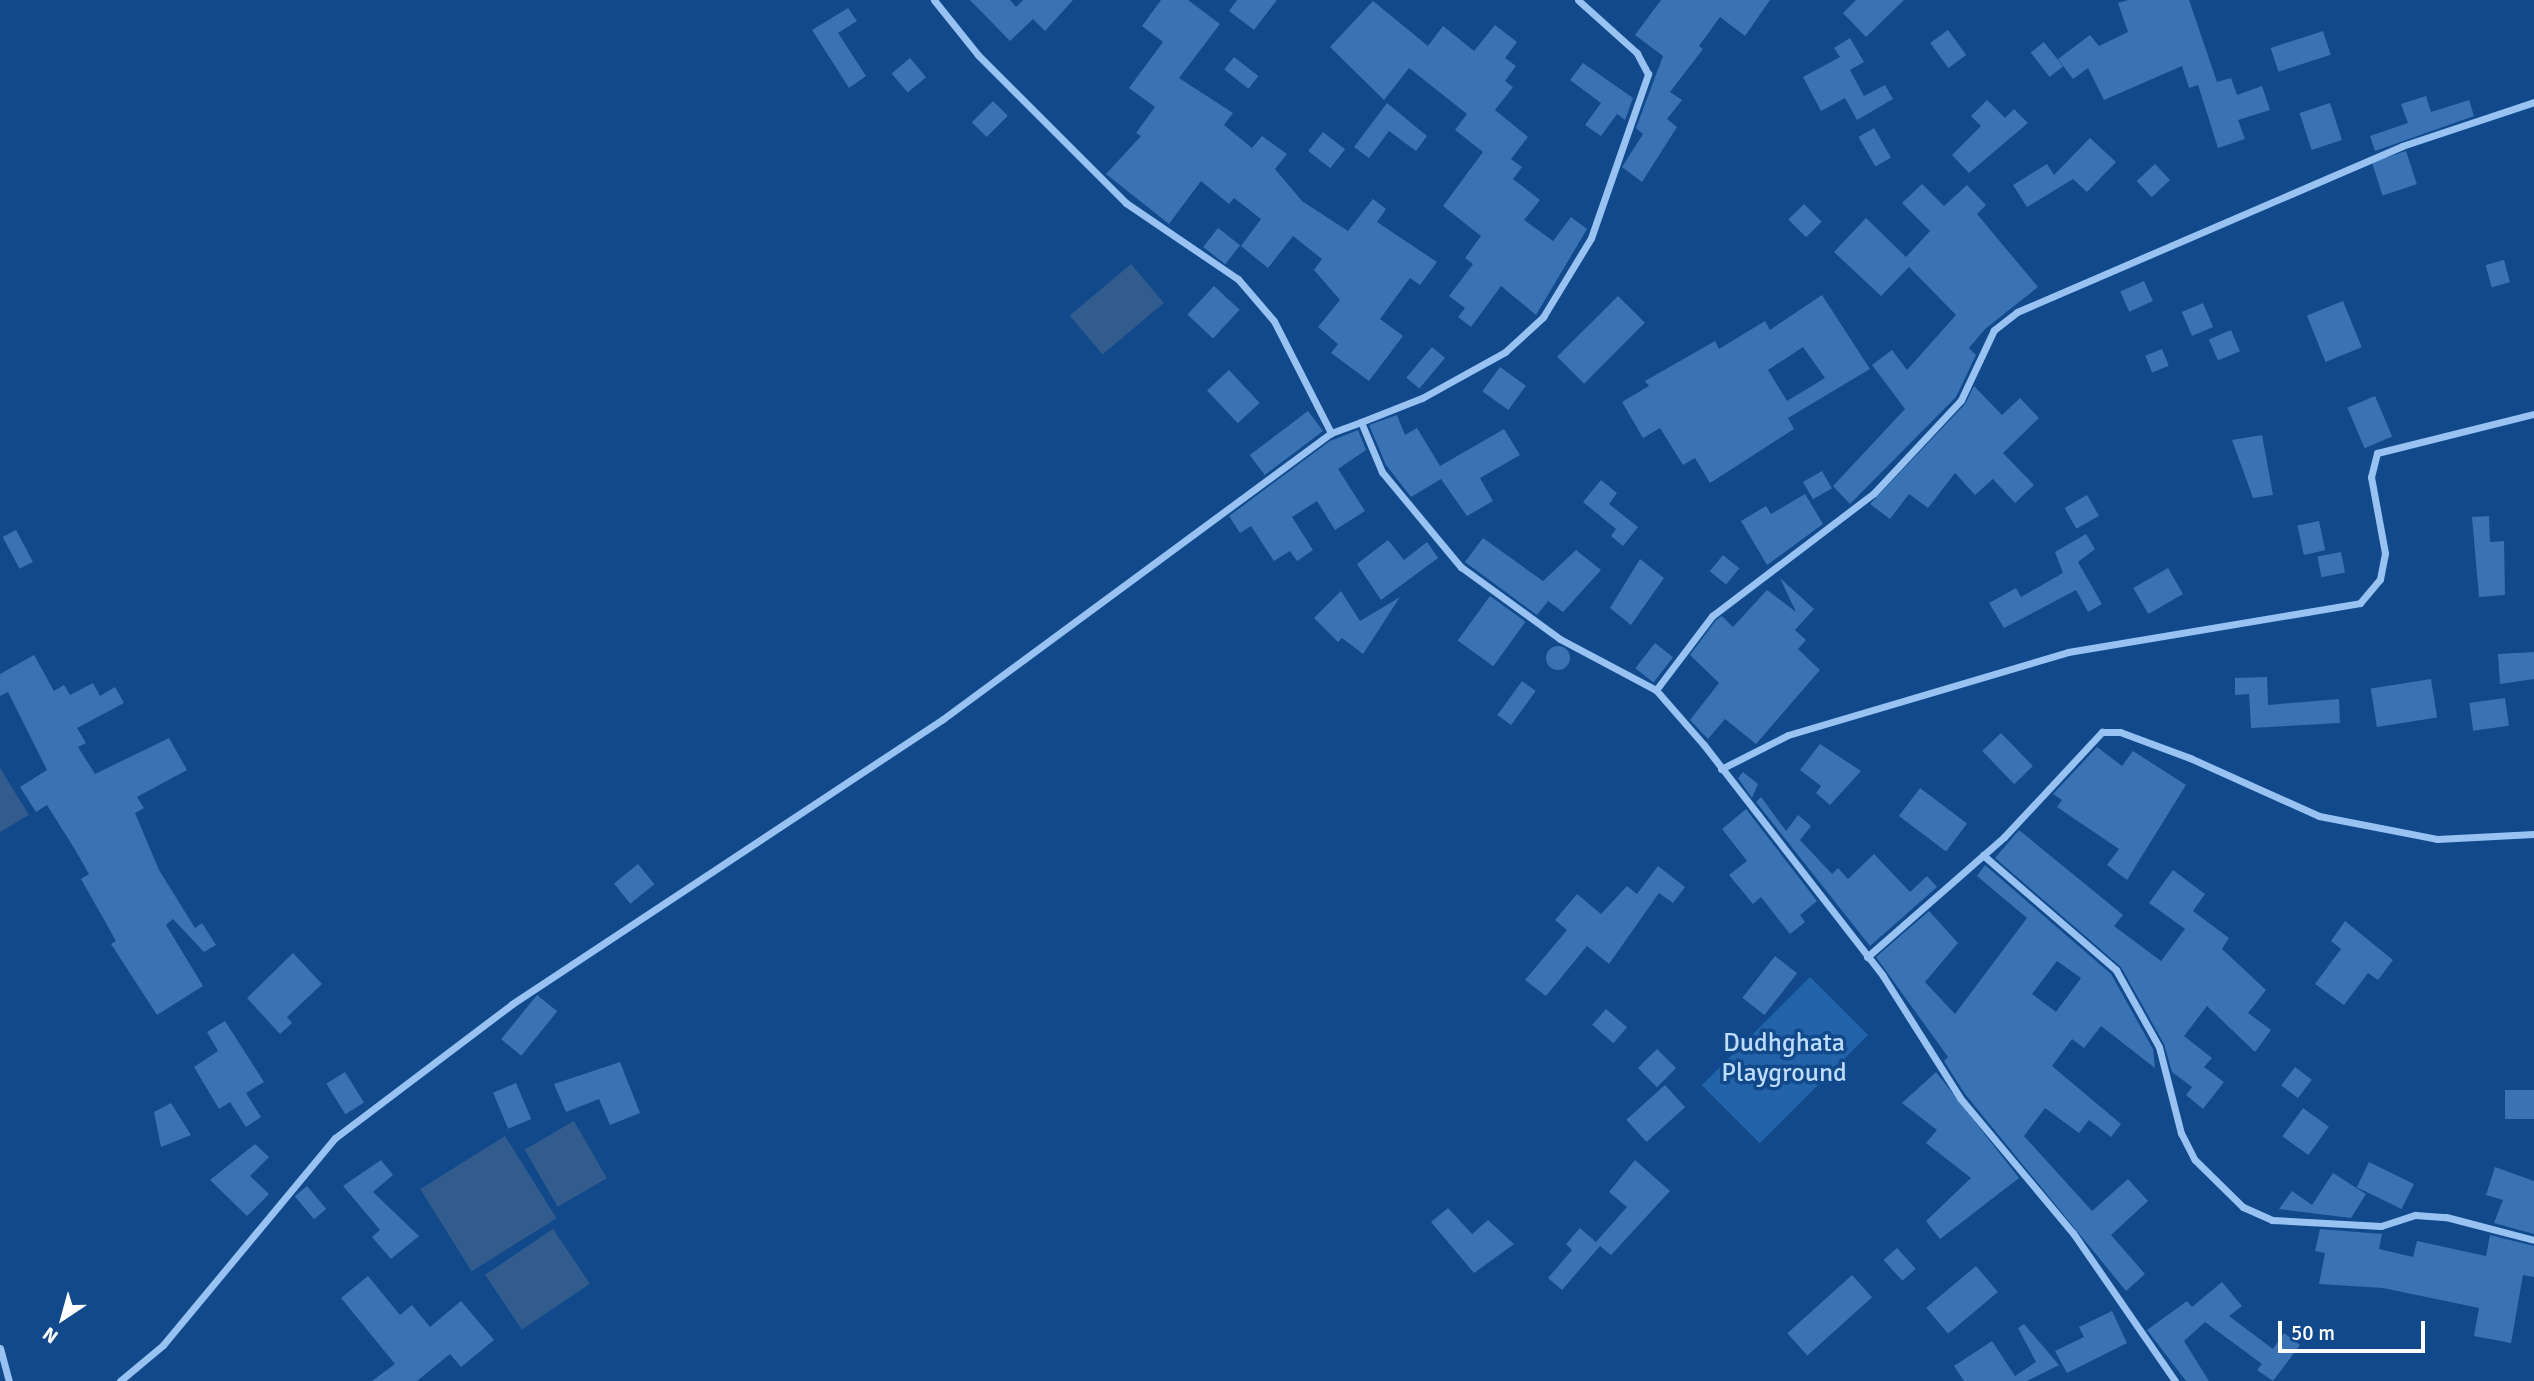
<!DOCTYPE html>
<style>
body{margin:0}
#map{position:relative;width:2534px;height:1381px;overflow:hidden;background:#11498b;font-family:Signika,sans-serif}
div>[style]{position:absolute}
.green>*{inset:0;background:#2363aa;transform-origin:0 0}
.water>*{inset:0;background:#325c8d;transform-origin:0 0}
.building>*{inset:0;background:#3973b4;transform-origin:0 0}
.round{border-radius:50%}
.minor>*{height:7px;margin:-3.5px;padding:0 3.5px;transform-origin:3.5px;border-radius:3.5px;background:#97c2f1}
span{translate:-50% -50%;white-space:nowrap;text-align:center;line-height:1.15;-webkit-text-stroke:7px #11498b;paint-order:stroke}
.park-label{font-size:26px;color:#bedcfd}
.north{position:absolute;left:28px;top:1283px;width:70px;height:70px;-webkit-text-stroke:5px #11498b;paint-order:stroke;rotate:216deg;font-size:19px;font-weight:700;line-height:28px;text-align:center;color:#fff}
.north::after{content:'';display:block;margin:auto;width:24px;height:32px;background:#fff;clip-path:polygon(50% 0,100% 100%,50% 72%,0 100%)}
.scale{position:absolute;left:2278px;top:1321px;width:147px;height:32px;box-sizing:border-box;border:4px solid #fff;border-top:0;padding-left:9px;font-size:21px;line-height:24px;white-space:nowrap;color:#fff;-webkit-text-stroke:5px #11498b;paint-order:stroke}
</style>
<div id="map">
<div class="green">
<i style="left:1810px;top:977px;width:82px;height:153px;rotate:45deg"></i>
</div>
<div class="water">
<i style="left:1131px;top:264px;width:51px;height:80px;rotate:50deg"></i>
<i style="clip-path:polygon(0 768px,29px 815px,0 832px)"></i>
<i style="left:574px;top:1121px;width:66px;height:57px;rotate:60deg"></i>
<i style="left:505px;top:1136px;width:97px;height:100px;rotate:58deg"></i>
<i style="left:553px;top:1229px;width:66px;height:82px;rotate:56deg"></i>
</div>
<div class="building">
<i style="clip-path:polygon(970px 0,1010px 0,1016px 7px,1023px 0,1073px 0,1045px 31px,1033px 19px,1010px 41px)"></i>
<i style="clip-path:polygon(1161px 0,1188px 0,1220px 24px,1179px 78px,1233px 113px,1224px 125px,1252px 148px,1262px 136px,1287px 154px,1275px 169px,1302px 201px,1348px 231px,1373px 199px,1386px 209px,1377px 222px,1437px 262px,1420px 285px,1410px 278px,1380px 319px,1403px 336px,1369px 381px,1331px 353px,1338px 344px,1318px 327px,1340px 300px,1314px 270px,1322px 259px,1293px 236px,1268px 268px,1241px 246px,1261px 219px,1234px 198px,1229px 204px,1201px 181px,1169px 224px,1106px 174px,1141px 136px,1136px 133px,1155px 107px,1129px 88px,1163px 42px,1142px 26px)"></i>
<i style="clip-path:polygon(1237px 0,1277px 0,1254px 30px,1229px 11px)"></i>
<i style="clip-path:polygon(1661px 0,1770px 0,1745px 36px,1720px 17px,1699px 46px,1703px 49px,1670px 92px,1682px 100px,1667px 119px,1677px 127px,1642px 182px,1622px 167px,1643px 134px,1636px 128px,1663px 56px,1635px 35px)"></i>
<i style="clip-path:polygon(1856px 0,1904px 0,1866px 37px,1843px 13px)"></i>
<i style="clip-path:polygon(2128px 0,2189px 0,2217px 82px,2231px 78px,2237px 95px,2262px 86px,2270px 110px,2238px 120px,2245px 139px,2218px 148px,2198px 85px,2189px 88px,2182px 66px,2104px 100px,2088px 68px,2073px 79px,2058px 59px,2090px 35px,2099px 46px,2128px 32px,2118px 3px)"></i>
<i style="clip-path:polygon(1373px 1px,1428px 46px,1443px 26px,1474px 51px,1495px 25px,1517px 42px,1505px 58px,1516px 66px,1505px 81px,1513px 87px,1495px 110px,1528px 137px,1511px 159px,1522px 167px,1513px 179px,1540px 200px,1524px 220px,1553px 241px,1571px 217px,1587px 229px,1536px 315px,1501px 286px,1471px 327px,1458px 317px,1465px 308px,1449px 296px,1473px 264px,1465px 258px,1481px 236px,1443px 206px,1483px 152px,1455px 130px,1467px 114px,1409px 68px,1384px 100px,1330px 47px)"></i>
<i style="clip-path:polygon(848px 8px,857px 21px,838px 33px,866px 76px,849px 88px,812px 30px)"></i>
<i style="left:1948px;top:30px;width:31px;height:22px;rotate:54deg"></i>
<i style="left:2323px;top:31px;width:25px;height:55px;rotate:72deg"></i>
<i style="clip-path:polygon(1850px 38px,1864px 62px,1850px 70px,1864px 96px,1885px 85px,1893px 99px,1857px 120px,1845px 98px,1821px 111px,1803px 77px,1840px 57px,1834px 48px)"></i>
<i style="left:2044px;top:42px;width:31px;height:17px;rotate:52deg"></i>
<i style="left:1234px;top:57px;width:31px;height:16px;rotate:38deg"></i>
<i style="left:910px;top:58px;width:25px;height:24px;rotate:50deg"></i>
<i style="clip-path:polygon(1583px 63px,1633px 98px,1625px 120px,1617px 114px,1601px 136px,1585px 125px,1601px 103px,1570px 80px)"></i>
<i style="clip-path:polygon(2426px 96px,2431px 112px,2469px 100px,2474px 116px,2375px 151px,2370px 136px,2408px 123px,2401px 104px)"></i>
<i style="clip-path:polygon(1987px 100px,2005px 118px,2014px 109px,2028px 123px,1969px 173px,1952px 155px,1981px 126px,1971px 116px)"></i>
<i style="left:993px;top:101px;width:21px;height:30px;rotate:45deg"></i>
<i style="clip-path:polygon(1387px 103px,1427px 136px,1416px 151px,1389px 131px,1369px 158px,1354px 147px)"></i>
<i style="left:2330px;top:103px;width:39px;height:32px;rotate:72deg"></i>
<i style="left:1874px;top:128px;width:34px;height:18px;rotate:60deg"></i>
<i style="left:1323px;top:132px;width:28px;height:24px;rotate:38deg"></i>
<i style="clip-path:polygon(2090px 138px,2116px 162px,2087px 192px,2073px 179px,2027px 207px,2013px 185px,2047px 164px,2054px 175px)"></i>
<i style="left:2406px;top:151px;width:35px;height:36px;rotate:72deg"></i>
<i style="left:2155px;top:164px;width:22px;height:25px;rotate:47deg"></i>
<i style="clip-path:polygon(1922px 184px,1944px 206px,1967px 185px,1986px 205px,1977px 214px,2038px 287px,1985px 329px,1969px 348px,1976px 355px,1956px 397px,1850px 504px,1833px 486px,1905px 409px,1872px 365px,1892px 350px,1907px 370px,1956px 315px,1909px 267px,1881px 296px,1834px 252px,1866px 218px,1906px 257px,1930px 231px,1902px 203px)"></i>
<i style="left:1804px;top:204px;width:25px;height:22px;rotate:45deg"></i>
<i style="left:1218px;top:228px;width:28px;height:24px;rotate:38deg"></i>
<i style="left:2504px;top:260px;width:23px;height:19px;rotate:75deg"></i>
<i style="left:2144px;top:281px;width:22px;height:26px;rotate:66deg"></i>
<i style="left:1214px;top:286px;width:35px;height:39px;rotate:43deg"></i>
<i style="clip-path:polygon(evenodd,1822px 295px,1870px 369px,1788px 418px,1794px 429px,1710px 483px,1695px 458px,1683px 465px,1660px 428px,1643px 438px,1622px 402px,1649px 386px,1645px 381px,1715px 341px,1719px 349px,1765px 321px,1770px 330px,1822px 295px,1803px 347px,1825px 378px,1787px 401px,1768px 370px,1803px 347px)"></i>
<i style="left:1618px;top:296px;width:38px;height:86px;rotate:45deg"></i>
<i style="left:2343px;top:301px;width:50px;height:39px;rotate:68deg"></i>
<i style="left:2203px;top:303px;width:26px;height:23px;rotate:67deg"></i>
<i style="left:2231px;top:330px;width:23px;height:24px;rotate:67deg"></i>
<i style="left:1432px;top:347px;width:17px;height:40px;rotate:40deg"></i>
<i style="left:2162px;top:349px;width:18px;height:18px;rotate:68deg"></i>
<i style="left:1500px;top:367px;width:32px;height:30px;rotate:36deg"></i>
<i style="left:1229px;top:370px;width:45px;height:30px;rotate:47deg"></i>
<i style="clip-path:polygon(1974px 386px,2002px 415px,2020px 398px,2039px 418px,2003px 453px,2034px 485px,2015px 503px,1993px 479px,1975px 495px,1955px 473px,1928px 508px,1909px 494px,1890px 519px,1870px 504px,1965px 404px)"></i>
<i style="left:2375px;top:396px;width:44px;height:30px;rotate:67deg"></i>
<i style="left:1308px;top:411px;width:25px;height:73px;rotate:53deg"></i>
<i style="clip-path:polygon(1397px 415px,1405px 435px,1417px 428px,1440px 466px,1504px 429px,1520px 455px,1480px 478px,1493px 501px,1467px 516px,1441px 479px,1411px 497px,1386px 465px,1369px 425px)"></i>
<i style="clip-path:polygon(1358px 430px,1366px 450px,1338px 469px,1365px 511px,1335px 530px,1317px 501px,1292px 517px,1313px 550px,1297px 561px,1290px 551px,1274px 561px,1251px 526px,1240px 533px,1229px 516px,1330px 441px)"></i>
<i style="clip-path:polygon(2262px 435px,2273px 495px,2253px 498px,2232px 440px)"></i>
<i style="left:1822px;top:471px;width:20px;height:22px;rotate:60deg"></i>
<i style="clip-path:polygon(1601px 480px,1617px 493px,1609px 504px,1638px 527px,1623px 546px,1611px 536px,1616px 529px,1583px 502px)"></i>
<i style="clip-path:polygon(1805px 494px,1823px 524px,1767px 565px,1741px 521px,1766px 506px,1771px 514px)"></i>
<i style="left:2087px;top:495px;width:24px;height:26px;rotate:60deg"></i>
<i style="clip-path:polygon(2489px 516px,2490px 542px,2504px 541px,2505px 595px,2479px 597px,2472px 517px)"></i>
<i style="left:2319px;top:521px;width:30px;height:22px;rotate:78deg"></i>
<i style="left:16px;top:530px;width:36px;height:15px;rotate:62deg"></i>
<i style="clip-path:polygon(2086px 534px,2095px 549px,2078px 562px,2102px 604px,2088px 612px,2076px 590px,2004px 628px,1989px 603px,2016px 588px,2021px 597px,2063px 573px,2055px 552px)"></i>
<i style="clip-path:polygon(1483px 538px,1543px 581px,1576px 550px,1601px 570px,1563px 612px,1548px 601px,1537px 615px,1465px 562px)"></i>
<i style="clip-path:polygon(1388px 540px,1404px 560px,1427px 542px,1438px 558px,1381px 600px,1357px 564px)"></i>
<i style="left:2341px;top:552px;width:21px;height:24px;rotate:79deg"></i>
<i style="left:1723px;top:555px;width:21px;height:21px;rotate:39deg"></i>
<i style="clip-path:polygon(1640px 559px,1664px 578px,1631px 625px,1610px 608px)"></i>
<i style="left:2168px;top:568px;width:30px;height:40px;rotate:60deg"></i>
<i style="clip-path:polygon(1780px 578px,1814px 609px,1795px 630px,1806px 640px,1798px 649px,1820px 670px,1756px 744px,1725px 719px,1708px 739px,1690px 720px,1719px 683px,1690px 655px,1716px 620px,1722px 616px,1733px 627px,1767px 590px,1796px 612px)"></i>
<i style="clip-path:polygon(1341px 591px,1360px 621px,1400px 597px,1363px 654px,1342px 638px,1338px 642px,1314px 618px)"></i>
<i style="left:1490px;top:596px;width:44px;height:55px;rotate:36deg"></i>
<i style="left:1655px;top:643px;width:23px;height:32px;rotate:38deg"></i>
<i class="round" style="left:1546px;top:646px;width:24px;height:24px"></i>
<i style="clip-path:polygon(2534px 652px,2534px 679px,2500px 684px,2498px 654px)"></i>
<i style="clip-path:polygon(34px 655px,54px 691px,64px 685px,70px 695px,93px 683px,100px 696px,115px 687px,124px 703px,77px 728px,86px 743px,78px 747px,95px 774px,169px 738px,187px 770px,137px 797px,144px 808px,135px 813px,159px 870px,195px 928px,202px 923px,216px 945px,204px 952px,173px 919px,166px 925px,203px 986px,157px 1015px,111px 944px,116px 941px,81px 879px,89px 874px,74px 848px,47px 805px,36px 812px,20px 787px,47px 770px,8px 692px,0 696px,0 674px)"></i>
<i style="clip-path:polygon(2267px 677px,2268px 705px,2339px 699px,2340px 723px,2251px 728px,2249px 694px,2235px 695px,2235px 678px)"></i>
<i style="left:2431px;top:679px;width:39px;height:61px;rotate:81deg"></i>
<i style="left:1522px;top:681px;width:17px;height:42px;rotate:36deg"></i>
<i style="left:2505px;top:698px;width:28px;height:36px;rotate:82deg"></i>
<i style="left:2001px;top:733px;width:46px;height:26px;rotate:46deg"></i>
<i style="clip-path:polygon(1820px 744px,1861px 771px,1830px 805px,1816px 793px,1821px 786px,1800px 770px)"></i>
<i style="clip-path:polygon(2097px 747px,2122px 766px,2133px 751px,2186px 785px,2127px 880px,2107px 865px,2119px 849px,2057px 807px,2062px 800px,2053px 794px)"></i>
<i style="clip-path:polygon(1743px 772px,1758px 784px,1752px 798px,1738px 778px)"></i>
<i style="left:1920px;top:788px;width:59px;height:35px;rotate:37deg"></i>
<i style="clip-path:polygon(1761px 797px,1786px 831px,1798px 815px,1811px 826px,1800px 840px,1832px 874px,1838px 868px,1848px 879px,1874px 854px,1910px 892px,1927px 876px,1937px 887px,1870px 946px,1756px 802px)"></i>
<i style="clip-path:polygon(1746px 809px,1817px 901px,1800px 915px,1805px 922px,1790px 934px,1761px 897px,1753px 904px,1729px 875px,1747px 861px,1722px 829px)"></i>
<i style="clip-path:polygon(2019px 830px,2123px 915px,2114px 926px,2161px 961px,2185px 929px,2149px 903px,2173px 870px,2205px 894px,2193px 911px,2229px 938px,2222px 949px,2266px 990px,2248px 1013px,2271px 1030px,2255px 1052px,2207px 1006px,2184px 1036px,2212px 1058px,2204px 1067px,2224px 1082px,2203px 1109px,2186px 1095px,2192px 1087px,2172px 1072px,2164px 1044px,2121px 967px,1995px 858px)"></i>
<i style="left:638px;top:864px;width:26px;height:31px;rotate:51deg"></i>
<i style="clip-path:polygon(evenodd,1985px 865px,2111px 974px,2153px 1049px,2155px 1068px,2101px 1026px,2084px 1048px,2072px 1039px,2052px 1066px,2121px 1124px,2111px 1137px,2089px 1120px,2079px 1133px,2045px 1108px,2024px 1136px,2092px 1211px,2128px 1179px,2148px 1201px,2111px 1235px,2145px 1274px,2126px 1291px,1965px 1094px,1944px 1061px,1948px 1057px,1876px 957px,1929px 911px,1958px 943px,1925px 982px,1955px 1014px,2027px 918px,1977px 876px,1985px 865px,2057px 961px,2081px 978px,2056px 1012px,2032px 994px,2057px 961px)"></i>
<i style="clip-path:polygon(1658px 866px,1685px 887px,1673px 903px,1659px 893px,1609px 964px,1587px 946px,1546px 996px,1525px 980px,1567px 930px,1555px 920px,1577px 894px,1601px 914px,1627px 886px,1637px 894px)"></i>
<i style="clip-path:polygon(2345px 921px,2393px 960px,2378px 980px,2368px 973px,2344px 1005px,2315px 984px,2341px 949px,2331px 941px)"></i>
<i style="clip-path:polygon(293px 953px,322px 984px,287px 1017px,292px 1023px,280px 1034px,247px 998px)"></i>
<i style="left:1775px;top:956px;width:28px;height:53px;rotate:38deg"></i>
<i style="left:537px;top:995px;width:26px;height:57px;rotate:39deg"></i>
<i style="left:1606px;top:1009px;width:28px;height:21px;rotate:41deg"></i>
<i style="clip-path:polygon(225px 1021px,264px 1082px,246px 1093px,261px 1117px,246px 1127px,230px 1102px,219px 1109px,194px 1067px,218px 1051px,207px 1032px)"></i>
<i style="left:1657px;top:1049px;width:27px;height:27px;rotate:45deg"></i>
<i style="clip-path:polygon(620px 1062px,640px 1113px,610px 1125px,599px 1099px,566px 1112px,554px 1084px)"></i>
<i style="left:2295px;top:1067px;width:21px;height:23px;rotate:37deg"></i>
<i style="left:345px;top:1072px;width:36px;height:22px;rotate:58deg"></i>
<i style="clip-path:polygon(1936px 1072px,2019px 1178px,1940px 1239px,1926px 1221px,1971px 1178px,1926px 1143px,1937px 1130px,1902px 1103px)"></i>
<i style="left:516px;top:1083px;width:39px;height:25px;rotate:67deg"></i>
<i style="left:1665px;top:1085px;width:30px;height:52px;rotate:48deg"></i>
<i style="left:2534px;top:1090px;width:29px;height:29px;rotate:90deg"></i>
<i style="clip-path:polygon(171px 1103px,191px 1135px,161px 1147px,154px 1112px)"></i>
<i style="left:2303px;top:1108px;width:32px;height:35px;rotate:36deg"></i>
<i style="clip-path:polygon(255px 1144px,269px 1157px,250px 1176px,269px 1194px,247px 1216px,210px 1180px)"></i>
<i style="clip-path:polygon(381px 1160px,393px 1175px,373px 1192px,419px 1236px,391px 1259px,372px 1237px,380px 1230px,343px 1186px)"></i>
<i style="clip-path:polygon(1635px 1160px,1670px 1191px,1611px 1255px,1600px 1246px,1562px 1290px,1548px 1278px,1572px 1250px,1566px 1244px,1580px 1228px,1596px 1242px,1627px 1207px,1609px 1192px)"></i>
<i style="left:2369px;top:1162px;width:50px;height:28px;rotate:26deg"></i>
<i style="clip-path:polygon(2495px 1167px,2534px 1181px,2534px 1234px,2494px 1223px,2503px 1200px,2486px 1195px)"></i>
<i style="clip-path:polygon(2333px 1173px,2366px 1194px,2351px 1218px,2279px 1209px,2292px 1191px,2312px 1205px)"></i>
<i style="left:307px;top:1186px;width:30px;height:16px;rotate:50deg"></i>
<i style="clip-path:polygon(1448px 1208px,1472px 1234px,1488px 1220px,1514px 1244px,1474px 1273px,1431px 1222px)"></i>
<i style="clip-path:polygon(2320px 1229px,2382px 1234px,2379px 1249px,2413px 1257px,2417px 1241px,2486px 1256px,2490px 1235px,2534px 1246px,2534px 1277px,2523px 1275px,2511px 1343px,2474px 1336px,2479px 1308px,2383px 1288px,2319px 1284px,2325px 1253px,2315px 1251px)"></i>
<i style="left:1897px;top:1248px;width:28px;height:18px;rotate:48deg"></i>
<i style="left:1976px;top:1266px;width:34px;height:65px;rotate:50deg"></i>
<i style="left:1852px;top:1275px;width:30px;height:87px;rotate:48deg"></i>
<i style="clip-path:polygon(368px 1276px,400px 1315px,412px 1305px,430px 1327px,461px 1301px,494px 1340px,461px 1367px,450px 1354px,417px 1381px,372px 1381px,395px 1364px,341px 1298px)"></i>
<i style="clip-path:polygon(2222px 1282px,2242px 1306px,2229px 1316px,2273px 1349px,2284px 1333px,2300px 1345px,2273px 1381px,2257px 1370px,2262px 1364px,2205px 1322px,2184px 1341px,2209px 1381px,2186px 1381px,2147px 1330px,2187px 1301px,2192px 1307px)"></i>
<i style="clip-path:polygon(2112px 1311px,2127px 1343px,2067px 1373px,2055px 1351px,2084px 1337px,2079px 1327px)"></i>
<i style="clip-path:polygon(2024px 1324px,2059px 1365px,2027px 1381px,1964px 1381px,1954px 1366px,1992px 1341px,2015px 1376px,2036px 1362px,2018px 1328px)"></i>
</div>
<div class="minor">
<i style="left:934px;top:0;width:70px;rotate:51.3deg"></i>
<i style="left:978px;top:55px;width:209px;rotate:45deg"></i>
<i style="left:1126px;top:203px;width:135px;rotate:34.2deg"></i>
<i style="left:1238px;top:279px;width:55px;rotate:49.4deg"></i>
<i style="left:1274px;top:321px;width:126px;rotate:63deg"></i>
<i style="left:1361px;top:422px;width:66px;rotate:-21.5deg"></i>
<i style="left:1422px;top:398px;width:95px;rotate:-29deg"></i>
<i style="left:1505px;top:352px;width:52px;rotate:-42.6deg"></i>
<i style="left:1543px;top:317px;width:92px;rotate:-58.7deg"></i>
<i style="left:1591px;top:238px;width:174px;rotate:-70.8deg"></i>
<i style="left:1648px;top:74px;width:24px;rotate:-118deg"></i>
<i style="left:1637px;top:53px;width:79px;rotate:-138.1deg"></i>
<i style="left:1656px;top:690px;width:93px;rotate:-52.9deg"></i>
<i style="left:1712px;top:616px;width:203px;rotate:-37.2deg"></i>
<i style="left:1874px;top:493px;width:127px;rotate:-46.9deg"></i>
<i style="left:1961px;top:400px;width:77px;rotate:-64.8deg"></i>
<i style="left:1994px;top:330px;width:29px;rotate:-38deg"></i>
<i style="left:2017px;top:312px;width:419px;rotate:-23.3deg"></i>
<i style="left:2402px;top:146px;width:139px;rotate:-18.4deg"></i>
<i style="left:1721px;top:769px;width:75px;rotate:-26.9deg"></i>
<i style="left:1788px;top:735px;width:292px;rotate:-16.5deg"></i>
<i style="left:2068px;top:652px;width:296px;rotate:-9.5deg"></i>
<i style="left:2360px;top:603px;width:31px;rotate:-50deg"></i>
<i style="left:2380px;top:579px;width:26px;rotate:-79deg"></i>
<i style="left:2385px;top:553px;width:77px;rotate:-100.4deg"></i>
<i style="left:2371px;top:477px;width:25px;rotate:-76deg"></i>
<i style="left:2377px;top:453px;width:162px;rotate:-14deg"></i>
<i style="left:1983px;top:855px;width:176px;rotate:40.8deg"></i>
<i style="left:2116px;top:970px;width:88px;rotate:60.8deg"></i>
<i style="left:2159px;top:1047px;width:89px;rotate:75.7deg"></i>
<i style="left:2181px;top:1133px;width:30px;rotate:63deg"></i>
<i style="left:2195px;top:1160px;width:67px;rotate:44.4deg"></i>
<i style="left:2243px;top:1207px;width:32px;rotate:24deg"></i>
<i style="left:2272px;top:1220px;width:109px;rotate:3.2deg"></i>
<i style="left:2381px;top:1226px;width:36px;rotate:-18deg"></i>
<i style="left:2415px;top:1215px;width:31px;rotate:4deg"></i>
<i style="left:2446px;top:1217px;width:91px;rotate:14.6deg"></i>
<i style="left:1867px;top:957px;width:182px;rotate:-41.2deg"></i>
<i style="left:2004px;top:837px;width:144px;rotate:-47deg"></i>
<i style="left:2102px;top:732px;width:18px"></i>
<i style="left:2120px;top:732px;width:75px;rotate:20.4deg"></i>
<i style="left:2190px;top:758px;width:141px;rotate:24.2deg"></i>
<i style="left:2319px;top:816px;width:120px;rotate:11deg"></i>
<i style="left:2437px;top:839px;width:97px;rotate:-3deg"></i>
<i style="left:0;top:1348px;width:34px;rotate:75deg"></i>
<i style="left:120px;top:1381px;width:56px;rotate:-39.9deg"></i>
<i style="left:163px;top:1345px;width:269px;rotate:-50.3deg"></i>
<i style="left:335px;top:1138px;width:222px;rotate:-37.1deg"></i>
<i style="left:512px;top:1004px;width:517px;rotate:-33.47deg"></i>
<i style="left:943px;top:719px;width:482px;rotate:-36.4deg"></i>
<i style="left:1331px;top:433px;width:32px;rotate:-20deg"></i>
<i style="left:1361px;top:422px;width:54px;rotate:67.2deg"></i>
<i style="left:1382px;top:472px;width:124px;rotate:50.3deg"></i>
<i style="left:1461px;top:567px;width:122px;rotate:36deg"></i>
<i style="left:1560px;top:639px;width:109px;rotate:28deg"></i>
<i style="left:1656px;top:690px;width:73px;rotate:48.9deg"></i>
<i style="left:1704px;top:745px;width:292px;rotate:52.2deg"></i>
<i style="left:1883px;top:976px;width:144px;rotate:57.7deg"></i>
<i style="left:1960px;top:1098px;width:176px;rotate:50.1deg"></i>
<i style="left:2073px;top:1233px;width:180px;rotate:55.4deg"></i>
</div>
<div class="park-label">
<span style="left:1784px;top:1059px">Dudhghata<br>Playground</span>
</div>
<div class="north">N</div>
<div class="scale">50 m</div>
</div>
